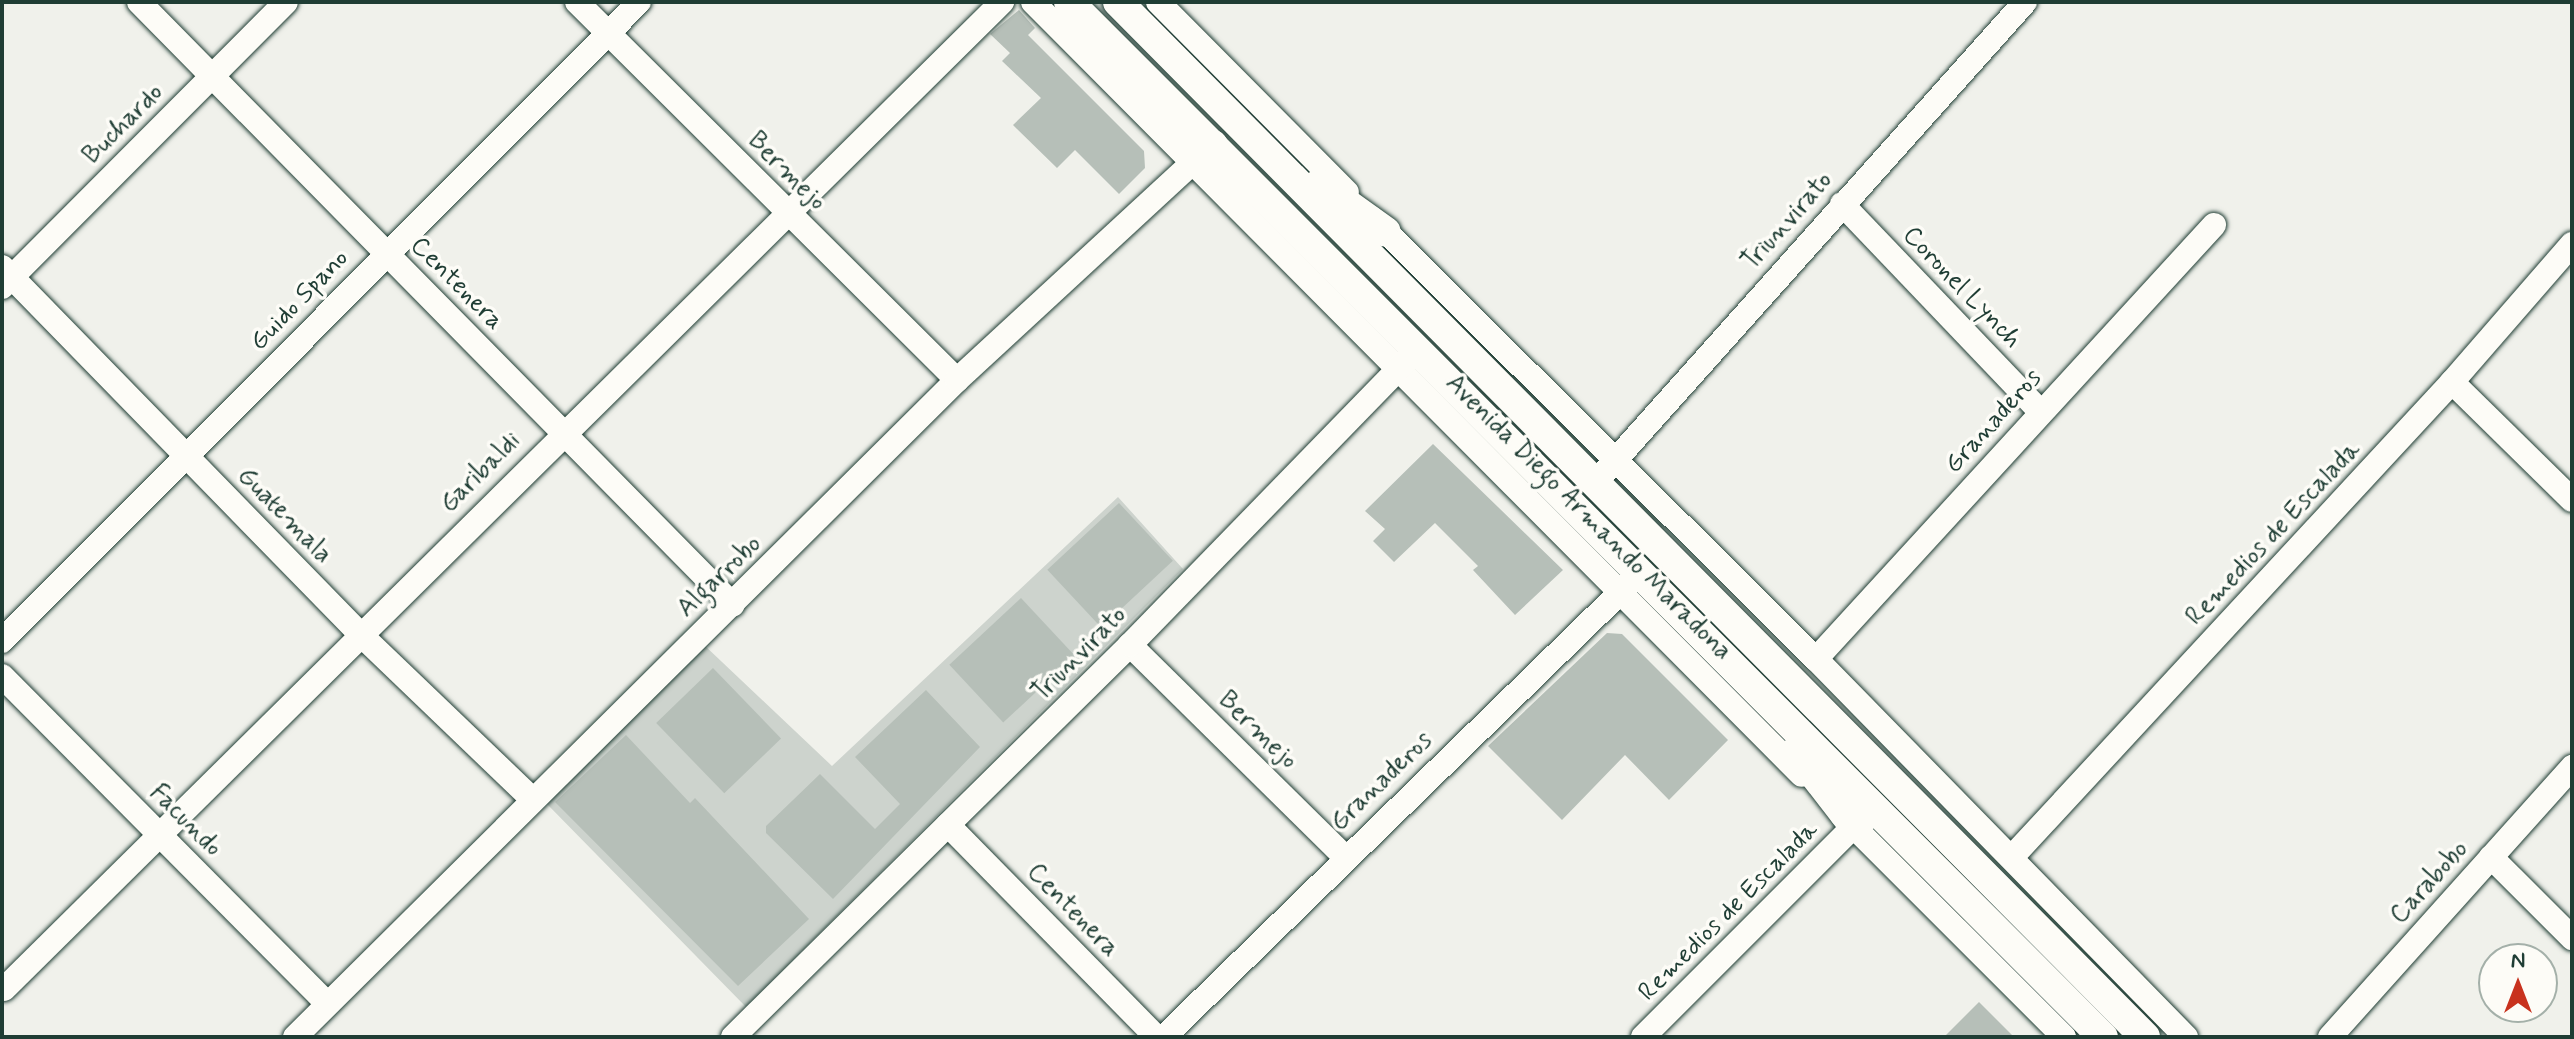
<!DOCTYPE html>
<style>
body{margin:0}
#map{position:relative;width:2574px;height:1039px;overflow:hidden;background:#f0f1eb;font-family:Mynerve,sans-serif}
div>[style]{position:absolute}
.green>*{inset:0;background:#cdd3cd}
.building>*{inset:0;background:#b6bfb8;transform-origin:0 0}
.roads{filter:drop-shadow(0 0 2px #1f3d34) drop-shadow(0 0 2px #1f3d34)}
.minor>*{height:24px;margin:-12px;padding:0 12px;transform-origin:12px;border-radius:12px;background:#fdfcf7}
.major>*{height:30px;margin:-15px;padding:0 15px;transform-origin:15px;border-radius:15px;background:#fdfcf7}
span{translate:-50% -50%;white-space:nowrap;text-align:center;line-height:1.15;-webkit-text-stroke:7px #fdfcf7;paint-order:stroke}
.street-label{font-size:26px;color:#1f3d34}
.frame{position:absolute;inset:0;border:4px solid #1f3d34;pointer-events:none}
.north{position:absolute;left:2478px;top:943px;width:80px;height:80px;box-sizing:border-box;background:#fdfcf7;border:2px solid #a4b0a9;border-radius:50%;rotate:0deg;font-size:22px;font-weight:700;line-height:32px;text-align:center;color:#1f3d34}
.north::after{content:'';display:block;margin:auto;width:28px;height:36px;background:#c8321e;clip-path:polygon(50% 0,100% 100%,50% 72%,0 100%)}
</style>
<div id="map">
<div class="green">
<i style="clip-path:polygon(1091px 2px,1102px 2px,1412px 314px,1410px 320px)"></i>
<i style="clip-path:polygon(1467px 383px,1491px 396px,2129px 1037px,2120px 1037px)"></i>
<i style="clip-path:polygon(1118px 497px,1183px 569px,746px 1007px,547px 804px,703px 644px,832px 766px)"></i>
</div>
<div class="building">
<i style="clip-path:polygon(1019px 10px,1035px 28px,1028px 35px,1144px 151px,1145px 168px,1119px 194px,1075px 150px,1057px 168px,1013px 125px,1041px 98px,1002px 61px,1010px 53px,990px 34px)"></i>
<i style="clip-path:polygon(1433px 444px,1563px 570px,1515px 615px,1473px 570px,1478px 566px,1435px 523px,1394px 562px,1373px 541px,1385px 529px,1365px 511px)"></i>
<i style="left:1119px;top:503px;width:79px;height:98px;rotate:47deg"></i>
<i style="left:1021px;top:598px;width:79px;height:98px;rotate:47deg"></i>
<i style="clip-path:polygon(1607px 633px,1622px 634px,1728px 740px,1669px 800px,1625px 755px,1562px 820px,1488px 746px)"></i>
<i style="left:713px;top:668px;width:98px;height:79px;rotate:46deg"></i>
<i style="clip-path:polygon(926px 690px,980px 747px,833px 899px,766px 833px,766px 826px,820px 774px,875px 829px,900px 804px,855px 757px)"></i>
<i style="clip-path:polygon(626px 735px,690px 803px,695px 798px,809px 919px,738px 986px,555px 802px)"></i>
<i style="clip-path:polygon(1979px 1002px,2014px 1037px,1944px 1037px)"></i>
</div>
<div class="roads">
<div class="minor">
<i style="left:139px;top:2px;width:846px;rotate:45.43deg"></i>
<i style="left:577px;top:2px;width:536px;rotate:44.85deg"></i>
<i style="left:1033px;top:2px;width:1090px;rotate:45.15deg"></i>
<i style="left:1158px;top:2px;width:268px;rotate:45.2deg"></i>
<i style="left:1842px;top:204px;width:288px;rotate:46.3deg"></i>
<i style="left:1373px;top:219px;width:624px;rotate:44.81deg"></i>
<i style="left:1816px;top:659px;width:529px;rotate:45.61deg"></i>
<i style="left:2px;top:267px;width:513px;rotate:45.71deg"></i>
<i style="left:360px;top:634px;width:238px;rotate:43.8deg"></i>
<i style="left:2px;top:287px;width:402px;rotate:-45.1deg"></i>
<i style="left:2452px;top:382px;width:168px;rotate:44.5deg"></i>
<i style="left:1603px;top:474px;width:633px;rotate:-48.2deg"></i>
<i style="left:2px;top:641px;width:902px;rotate:-45.09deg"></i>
<i style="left:1130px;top:645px;width:302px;rotate:44.6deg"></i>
<i style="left:1816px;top:659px;width:589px;rotate:-47.48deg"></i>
<i style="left:2px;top:676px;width:462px;rotate:45.2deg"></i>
<i style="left:1842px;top:815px;width:314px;rotate:45deg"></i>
<i style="left:948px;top:825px;width:297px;rotate:45.5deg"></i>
<i style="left:2012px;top:857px;width:647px;rotate:-47.19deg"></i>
<i style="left:2452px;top:382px;width:183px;rotate:-49deg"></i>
<i style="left:2491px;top:857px;width:115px;rotate:45deg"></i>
<i style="left:4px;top:989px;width:1404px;rotate:-44.68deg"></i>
<i style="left:295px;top:1037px;width:933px;rotate:-44.78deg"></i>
<i style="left:957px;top:380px;width:318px;rotate:-42.7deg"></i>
<i style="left:733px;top:1037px;width:558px;rotate:-44.64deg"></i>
<i style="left:1130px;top:645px;width:400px;rotate:-45.8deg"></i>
<i style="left:1164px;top:1037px;width:653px;rotate:-44.26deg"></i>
<i style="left:1643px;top:1037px;width:298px;rotate:-45deg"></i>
<i style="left:2330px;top:1037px;width:363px;rotate:-48.1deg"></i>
</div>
<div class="major">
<i style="left:1069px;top:2px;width:1463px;rotate:45.03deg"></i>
<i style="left:1118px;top:2px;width:1458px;rotate:45.22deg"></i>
<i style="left:1191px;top:164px;width:29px;rotate:-41deg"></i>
<i style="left:1319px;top:184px;width:82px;rotate:35.6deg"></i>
<i style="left:1796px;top:751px;width:95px;rotate:52.3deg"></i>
<i style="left:1854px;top:826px;width:26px;rotate:-43deg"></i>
</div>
</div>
<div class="street-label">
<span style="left:124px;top:125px;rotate:-45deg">Buchardo</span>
<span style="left:786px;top:172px;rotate:45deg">Bermejo</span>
<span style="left:1788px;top:222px;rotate:-48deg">Triunvirato</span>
<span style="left:456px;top:284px;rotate:45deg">Centenera</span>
<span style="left:1961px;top:288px;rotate:46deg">Coronel Lynch</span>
<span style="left:300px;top:301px;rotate:-46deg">Guido Spano</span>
<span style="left:1994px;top:422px;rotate:-48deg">Granaderos</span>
<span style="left:481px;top:473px;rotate:-45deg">Garibaldi</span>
<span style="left:284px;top:516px;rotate:46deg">Guatemala</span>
<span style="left:1588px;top:518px;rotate:45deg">Avenida Diego Armando Maradona</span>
<span style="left:2274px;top:534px;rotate:-47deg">Remedios de Escalada</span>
<span style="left:720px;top:577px;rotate:-44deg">Algarrobo</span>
<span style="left:1080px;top:655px;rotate:-45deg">Triunvirato</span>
<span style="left:1257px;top:731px;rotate:44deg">Bermejo</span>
<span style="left:1382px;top:782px;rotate:-44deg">Granaderos</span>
<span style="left:185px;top:821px;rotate:45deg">Facundo</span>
<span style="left:2430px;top:883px;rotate:-48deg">Carabobo</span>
<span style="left:1072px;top:911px;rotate:46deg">Centenera</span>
<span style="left:1729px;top:912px;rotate:-45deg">Remedios de Escalada</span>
</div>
<div class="frame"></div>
<div class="north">N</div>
</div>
